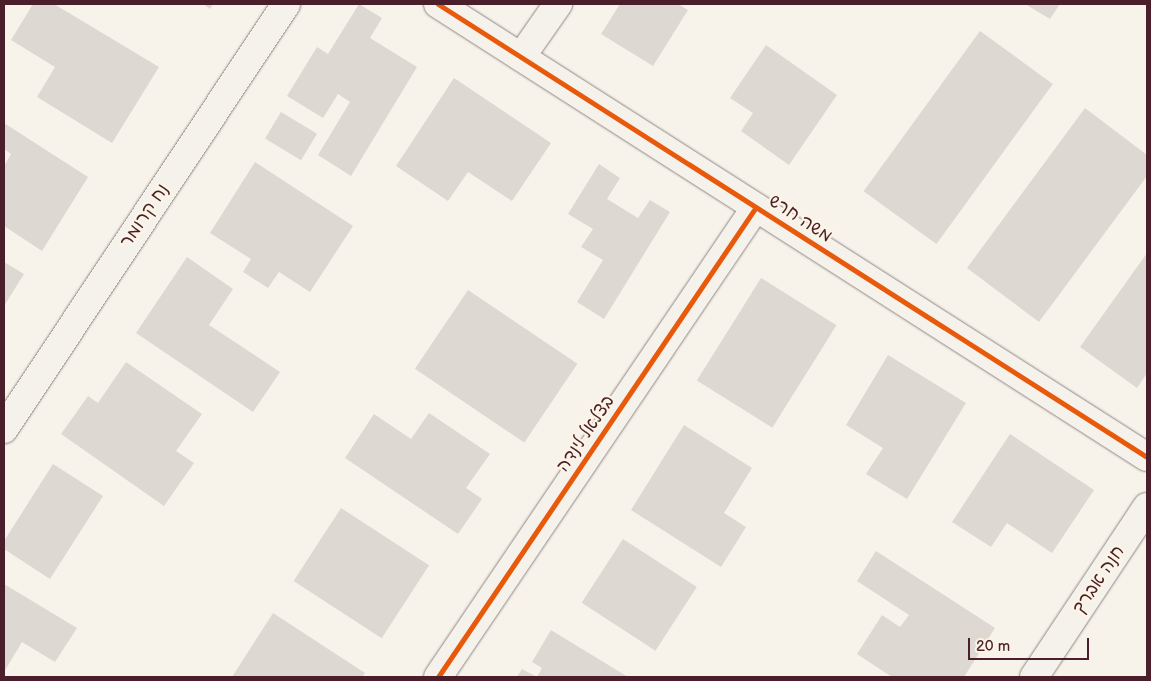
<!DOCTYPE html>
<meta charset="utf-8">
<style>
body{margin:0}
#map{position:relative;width:1151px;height:681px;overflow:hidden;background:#f7f3ea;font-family:"Balsamiq Sans","Playpen Sans Hebrew",sans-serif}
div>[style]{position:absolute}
.building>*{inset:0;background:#ddd8d2;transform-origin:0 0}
.roads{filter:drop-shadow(0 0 1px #908684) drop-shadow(0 0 1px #908684)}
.street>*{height:28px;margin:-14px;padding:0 14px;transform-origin:14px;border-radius:14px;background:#f5f2ec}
.cycleway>*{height:5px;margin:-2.5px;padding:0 2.5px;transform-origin:2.5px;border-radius:2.5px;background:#e8590c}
span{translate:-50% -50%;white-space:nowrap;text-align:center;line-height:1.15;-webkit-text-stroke:4.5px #fcf5e5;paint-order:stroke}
.street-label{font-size:18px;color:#4a1f2b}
.frame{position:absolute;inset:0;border:5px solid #4a1f2b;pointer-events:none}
.scale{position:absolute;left:968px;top:638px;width:121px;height:22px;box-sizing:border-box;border:2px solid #4a1f2b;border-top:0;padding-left:6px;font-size:15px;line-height:18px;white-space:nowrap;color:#4a1f2b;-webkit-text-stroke:4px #fcf5e5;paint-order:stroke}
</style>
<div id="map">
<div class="building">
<i style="clip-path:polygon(33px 4px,54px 4px,159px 67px,112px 143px,37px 97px,55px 67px,11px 40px)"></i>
<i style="clip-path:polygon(203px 4px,213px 4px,210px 9px)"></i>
<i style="clip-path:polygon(359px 4px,382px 18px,370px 38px,417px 67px,351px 176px,318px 155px,350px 102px,338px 94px,323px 118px,287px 96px,317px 47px,328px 54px)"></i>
<i style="clip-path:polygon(620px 4px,678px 4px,688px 10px,653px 66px,601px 34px)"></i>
<i style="clip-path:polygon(1025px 4px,1060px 4px,1050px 19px)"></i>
<i style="left:980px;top:31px;width:90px;height:198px;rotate:36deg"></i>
<i style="clip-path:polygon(766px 45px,837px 95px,789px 165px,741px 131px,753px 113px,730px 98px)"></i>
<i style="clip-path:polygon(454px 78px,551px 143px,512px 201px,468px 172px,448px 201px,396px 166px)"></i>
<i style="clip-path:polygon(1085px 108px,1147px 155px,1147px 176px,1039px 322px,967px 268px)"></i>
<i style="left:281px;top:112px;width:42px;height:31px;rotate:31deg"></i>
<i style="clip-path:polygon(4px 123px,88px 177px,42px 251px,4px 226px,4px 166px,11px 154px,4px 149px)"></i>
<i style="clip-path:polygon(255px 162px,353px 226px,310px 292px,279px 272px,268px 288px,243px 272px,251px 259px,210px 233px)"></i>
<i style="clip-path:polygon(599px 164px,620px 178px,607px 199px,638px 218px,650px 200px,670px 212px,604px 319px,577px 302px,603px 260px,581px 247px,593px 229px,568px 214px)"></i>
<i style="clip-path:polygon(1147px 253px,1147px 373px,1137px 388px,1080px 347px)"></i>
<i style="clip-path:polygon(187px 257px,233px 289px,209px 325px,280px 372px,253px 412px,136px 333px)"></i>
<i style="clip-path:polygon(4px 262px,24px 274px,4px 306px)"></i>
<i style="left:761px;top:278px;width:89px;height:121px;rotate:32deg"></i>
<i style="left:468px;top:290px;width:132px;height:95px;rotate:34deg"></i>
<i style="clip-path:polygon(888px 355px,966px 403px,907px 499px,866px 474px,883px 448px,846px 425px)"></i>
<i style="clip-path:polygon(126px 362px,202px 414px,176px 451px,194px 463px,164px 506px,61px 434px,88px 396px,98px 403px)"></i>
<i style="clip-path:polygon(429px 413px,490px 454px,466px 488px,482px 499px,458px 534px,345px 458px,374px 414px,411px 439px)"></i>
<i style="clip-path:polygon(684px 425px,752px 468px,724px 513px,746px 527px,721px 567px,631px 510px)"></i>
<i style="clip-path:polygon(1010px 434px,1094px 490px,1052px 553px,1007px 523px,991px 547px,952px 522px)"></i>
<i style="clip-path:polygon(53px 464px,103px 496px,50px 579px,4px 549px,4px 541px)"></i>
<i style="left:341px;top:508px;width:105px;height:87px;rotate:33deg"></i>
<i style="left:623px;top:539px;width:88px;height:76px;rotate:33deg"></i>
<i style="clip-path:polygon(876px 551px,995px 628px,964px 677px,892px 677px,857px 654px,882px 615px,900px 627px,909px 615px,857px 581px)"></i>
<i style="clip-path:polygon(4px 584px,77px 628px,55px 662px,22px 642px,4px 672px)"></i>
<i style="clip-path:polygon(273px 613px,365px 673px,362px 677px,232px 677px)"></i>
<i style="clip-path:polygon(551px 630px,628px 677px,537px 677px,542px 668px,532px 662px)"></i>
<i style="clip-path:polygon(522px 669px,537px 677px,517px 677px)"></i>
</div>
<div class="roads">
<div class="street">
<i style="left:438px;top:4px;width:841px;rotate:32.58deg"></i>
<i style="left:521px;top:57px;width:65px;rotate:-55.1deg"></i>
<i style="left:4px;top:429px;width:510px;rotate:-56.43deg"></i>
<i style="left:438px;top:677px;width:567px;rotate:-55.92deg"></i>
<i style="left:1034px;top:677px;width:204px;rotate:-56.4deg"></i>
</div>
</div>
<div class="cycleway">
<i style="left:438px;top:4px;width:841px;rotate:32.58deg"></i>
<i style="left:438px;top:677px;width:567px;rotate:-55.92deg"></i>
</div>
<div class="street-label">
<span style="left:145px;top:216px;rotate:-56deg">נח קרומר</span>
<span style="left:800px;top:219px;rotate:33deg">משה חרש</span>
<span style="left:586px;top:434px;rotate:-56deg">בצלאל לינדה</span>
<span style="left:1099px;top:580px;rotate:-56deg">חנה אברך</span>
</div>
<div class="frame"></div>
<div class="scale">20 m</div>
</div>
